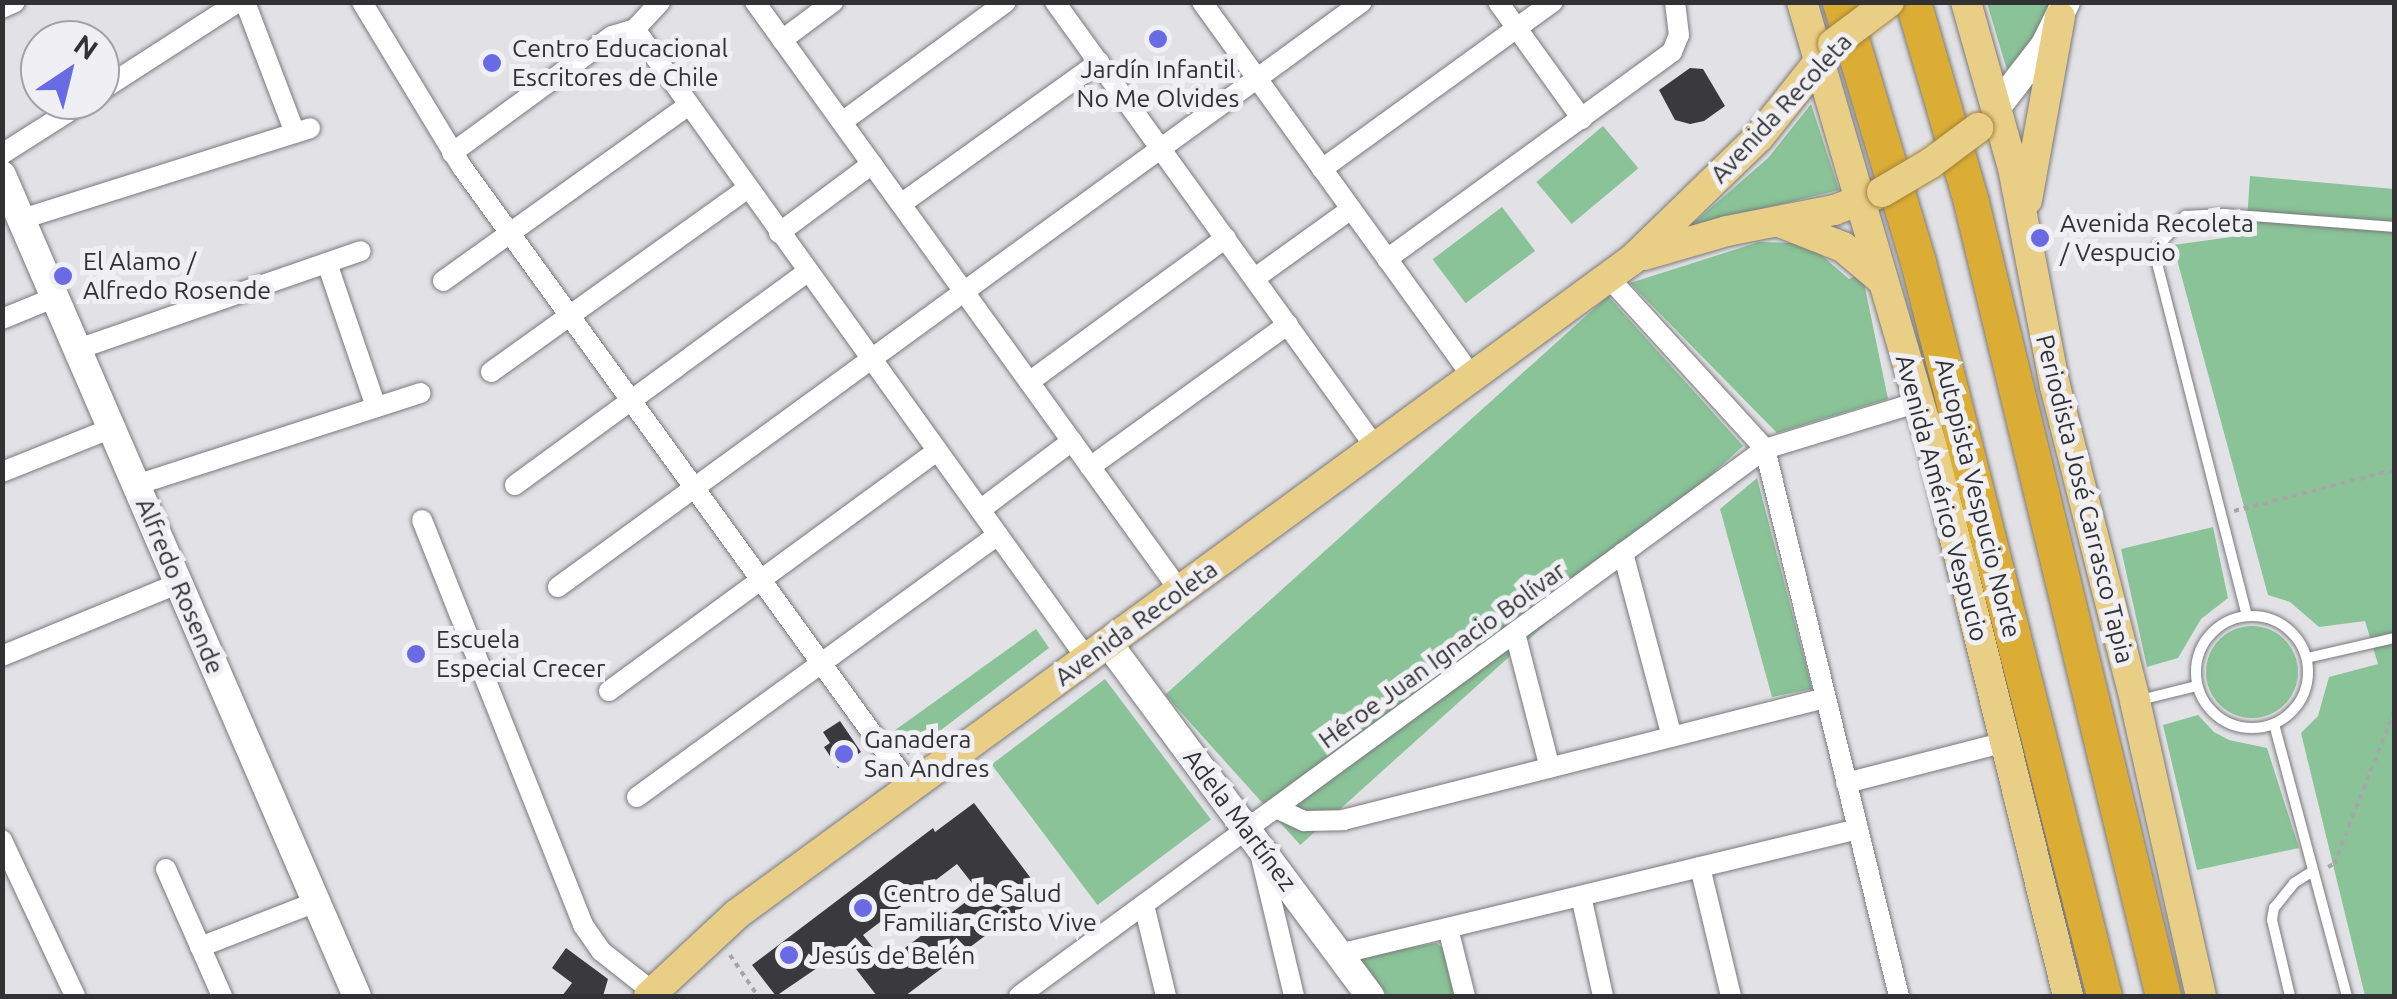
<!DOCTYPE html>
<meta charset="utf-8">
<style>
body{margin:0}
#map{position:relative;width:2397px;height:999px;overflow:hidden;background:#e2e2e6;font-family:Ubuntu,sans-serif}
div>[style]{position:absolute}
.green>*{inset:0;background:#89c397;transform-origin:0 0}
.round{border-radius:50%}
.building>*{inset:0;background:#3a3a3e}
.path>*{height:4px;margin-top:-2px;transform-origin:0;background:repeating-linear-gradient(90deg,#a6a6a9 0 5px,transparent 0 10px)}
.roads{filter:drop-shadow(0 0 2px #79797d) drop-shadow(0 0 2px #79797d)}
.lane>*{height:10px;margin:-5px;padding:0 5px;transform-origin:5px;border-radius:5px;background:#fff}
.lane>.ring{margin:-5px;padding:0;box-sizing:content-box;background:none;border:10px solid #fff;border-radius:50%}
.street>*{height:20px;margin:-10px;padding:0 10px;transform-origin:10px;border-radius:10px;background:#fff}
.secondary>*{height:28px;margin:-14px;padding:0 14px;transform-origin:14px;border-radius:14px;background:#fff}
.primary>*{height:30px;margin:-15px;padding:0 15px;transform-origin:15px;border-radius:15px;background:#e9ce86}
.highway>*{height:35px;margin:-17.5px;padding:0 17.5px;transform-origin:17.5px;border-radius:17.5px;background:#dbad35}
.bridges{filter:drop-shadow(0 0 2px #a08235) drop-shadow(0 0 2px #a08235)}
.primary-bridge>*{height:30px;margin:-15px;padding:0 15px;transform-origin:15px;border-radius:15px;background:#e9ce86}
.dots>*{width:28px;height:28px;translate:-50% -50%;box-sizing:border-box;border:5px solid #efeff4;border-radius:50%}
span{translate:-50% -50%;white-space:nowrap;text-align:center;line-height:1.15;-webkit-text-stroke:10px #efeff4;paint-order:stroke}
.poi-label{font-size:25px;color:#323234}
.left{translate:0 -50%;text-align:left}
.street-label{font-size:25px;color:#323234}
.frame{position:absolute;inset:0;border:5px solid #323234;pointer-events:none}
.north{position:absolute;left:20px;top:20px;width:100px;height:100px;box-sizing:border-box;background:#efeff4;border:2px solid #a3a3a7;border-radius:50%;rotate:35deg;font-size:28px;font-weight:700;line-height:40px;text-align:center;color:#323234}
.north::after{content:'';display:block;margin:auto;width:35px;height:45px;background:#686be4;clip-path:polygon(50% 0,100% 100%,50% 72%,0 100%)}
</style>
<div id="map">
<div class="green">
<i style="clip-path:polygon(1987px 3px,2051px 3px,2032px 39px,2007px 70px)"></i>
<i style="clip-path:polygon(1811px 104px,1839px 190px,1689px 227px,1768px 158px)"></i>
<i style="left:1603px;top:126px;width:55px;height:87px;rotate:50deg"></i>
<i style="clip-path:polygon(2250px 176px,2394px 189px,2394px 996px,2365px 996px,2301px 733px,2318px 716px,2329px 677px,2378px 664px,2365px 621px,2319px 627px,2290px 602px,2268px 595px,2173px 245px,2246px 235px)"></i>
<i style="left:1502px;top:207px;width:55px;height:87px;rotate:53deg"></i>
<i style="clip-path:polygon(1759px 242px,1793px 243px,1818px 252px,1849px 279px,1862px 273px,1888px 399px,1777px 433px,1630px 283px)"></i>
<i style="left:1608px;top:296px;width:202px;height:596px;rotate:48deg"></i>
<i style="clip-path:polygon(1757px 478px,1812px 689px,1772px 697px,1720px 509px)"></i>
<i style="clip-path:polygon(2213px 527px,2228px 598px,2201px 619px,2178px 658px,2147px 667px,2121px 549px)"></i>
<i class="round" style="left:2206px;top:626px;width:92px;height:92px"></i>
<i style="clip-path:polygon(1036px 629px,1049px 648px,908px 755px,891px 733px)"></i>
<i style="left:1105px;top:679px;width:176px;height:142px;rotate:53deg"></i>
<i style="clip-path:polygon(2198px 715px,2214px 732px,2229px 740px,2267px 748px,2299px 848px,2197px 870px,2163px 725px)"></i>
<i style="clip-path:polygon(1436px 943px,1446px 950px,1457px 996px,1388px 996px,1359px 957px)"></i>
</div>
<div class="building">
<i style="clip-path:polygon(1690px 68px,1703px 69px,1725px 106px,1704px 121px,1690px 124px,1675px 120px,1659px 90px)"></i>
<i style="clip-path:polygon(840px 721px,861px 752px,838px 768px,824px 747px,830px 743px,823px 732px)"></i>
<i style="clip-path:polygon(evenodd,974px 803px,1042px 893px,905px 996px,877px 996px,842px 951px,776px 996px,752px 965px,933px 828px,935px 832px,974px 803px,957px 864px,979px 892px,885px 963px,863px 935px,957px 864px)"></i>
<i style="clip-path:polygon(566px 948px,608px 979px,603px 996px,562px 996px,572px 983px,552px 968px)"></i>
</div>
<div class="path">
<i style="left:2234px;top:511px;width:165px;rotate:-14.4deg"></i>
<i style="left:2328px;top:867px;width:7px;rotate:-27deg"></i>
<i style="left:2334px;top:864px;width:163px;rotate:-68.5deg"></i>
<i style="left:730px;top:955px;width:50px;rotate:55.7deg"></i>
</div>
<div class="roads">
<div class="lane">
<i class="ring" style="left:2196px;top:616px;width:102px;height:102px"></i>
<i style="left:2247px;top:616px;width:377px;rotate:-104.3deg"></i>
<i style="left:2154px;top:251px;width:47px;rotate:-48.5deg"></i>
<i style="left:2185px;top:216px;width:40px;rotate:-2.9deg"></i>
<i style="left:2225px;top:214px;width:169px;rotate:4.4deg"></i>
<i style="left:2307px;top:658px;width:89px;rotate:-12.9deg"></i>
<i style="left:2136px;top:701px;width:63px;rotate:-13.8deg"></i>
<i style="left:2274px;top:724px;width:282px;rotate:75deg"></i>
<i style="left:2290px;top:996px;width:78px;rotate:-103.3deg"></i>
<i style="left:2272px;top:920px;width:12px;rotate:-81deg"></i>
<i style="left:2274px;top:908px;width:32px;rotate:-51deg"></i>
<i style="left:2294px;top:883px;width:22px;rotate:-32deg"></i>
</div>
<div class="street">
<i style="left:245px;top:2px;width:140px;rotate:69.1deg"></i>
<i style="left:362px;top:2px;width:193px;rotate:58.8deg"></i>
<i style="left:462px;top:167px;width:766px;rotate:54.09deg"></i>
<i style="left:755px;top:2px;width:726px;rotate:54.19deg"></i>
<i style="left:1055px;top:2px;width:550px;rotate:54.26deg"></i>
<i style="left:1202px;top:2px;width:463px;rotate:54.2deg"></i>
<i style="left:1498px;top:2px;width:144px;rotate:54.3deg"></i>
<i style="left:2px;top:8px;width:14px;rotate:-25deg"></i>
<i style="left:635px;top:29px;width:775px;rotate:54.34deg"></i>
<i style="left:782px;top:40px;width:64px;rotate:-36.7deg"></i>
<i style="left:100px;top:91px;width:164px;rotate:-32.8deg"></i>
<i style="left:842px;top:122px;width:203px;rotate:-36.2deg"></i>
<i style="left:452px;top:153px;width:198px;rotate:-36.2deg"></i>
<i style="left:612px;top:36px;width:24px;rotate:-17deg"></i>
<i style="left:635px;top:29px;width:37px;rotate:-47deg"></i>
<i style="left:2px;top:154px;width:101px;rotate:-32.4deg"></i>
<i style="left:1322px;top:169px;width:285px;rotate:-35.9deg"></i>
<i style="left:901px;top:204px;width:244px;rotate:-35.6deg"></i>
<i style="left:22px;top:219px;width:302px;rotate:-17.5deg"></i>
<i style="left:779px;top:233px;width:116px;rotate:-36.6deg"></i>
<i style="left:1387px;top:259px;width:352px;rotate:-36deg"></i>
<i style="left:1672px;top:52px;width:18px;rotate:-68deg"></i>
<i style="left:1679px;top:35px;width:33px;rotate:-97deg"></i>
<i style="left:327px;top:263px;width:152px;rotate:71.2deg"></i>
<i style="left:1255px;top:278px;width:118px;rotate:-35.7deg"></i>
<i style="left:1609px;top:278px;width:231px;rotate:47.6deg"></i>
<i style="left:1765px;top:449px;width:563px;rotate:76.24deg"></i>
<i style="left:443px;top:281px;width:300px;rotate:-35.6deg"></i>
<i style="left:2px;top:319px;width:58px;rotate:-22.2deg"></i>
<i style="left:78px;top:349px;width:299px;rotate:-19.1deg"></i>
<i style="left:491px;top:372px;width:315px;rotate:-35.6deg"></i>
<i style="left:1029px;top:382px;width:244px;rotate:-36.2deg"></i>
<i style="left:1090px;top:467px;width:244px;rotate:-35.8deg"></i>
<i style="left:2px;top:472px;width:118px;rotate:-21.8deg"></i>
<i style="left:136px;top:485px;width:299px;rotate:-17.9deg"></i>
<i style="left:515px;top:485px;width:361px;rotate:-36.1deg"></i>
<i style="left:980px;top:510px;width:115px;rotate:-36.9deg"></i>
<i style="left:422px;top:520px;width:436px;rotate:68.3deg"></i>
<i style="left:583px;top:925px;width:32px;rotate:55deg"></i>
<i style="left:601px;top:951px;width:66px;rotate:38.3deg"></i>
<i style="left:1623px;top:553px;width:190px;rotate:75.1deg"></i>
<i style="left:558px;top:587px;width:994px;rotate:-36.04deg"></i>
<i style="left:1515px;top:633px;width:139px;rotate:75.5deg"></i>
<i style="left:2px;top:656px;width:191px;rotate:-22.4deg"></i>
<i style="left:609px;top:691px;width:406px;rotate:-36.2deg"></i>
<i style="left:1846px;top:783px;width:165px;rotate:-14.4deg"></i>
<i style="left:637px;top:797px;width:446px;rotate:-36deg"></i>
<i style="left:1276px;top:808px;width:31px;rotate:25deg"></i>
<i style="left:1304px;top:821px;width:39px;rotate:-1deg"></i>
<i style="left:1343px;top:820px;width:497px;rotate:-14.2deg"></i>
<i style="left:2px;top:840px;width:172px;rotate:64.9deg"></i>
<i style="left:1260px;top:853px;width:147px;rotate:76.6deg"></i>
<i style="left:1700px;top:867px;width:133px;rotate:76.5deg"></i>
<i style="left:166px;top:869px;width:139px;rotate:66.2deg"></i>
<i style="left:1581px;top:896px;width:102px;rotate:77.6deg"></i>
<i style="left:1144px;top:905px;width:94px;rotate:76.4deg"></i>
<i style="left:1448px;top:928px;width:70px;rotate:76deg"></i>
<i style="left:200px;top:947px;width:124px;rotate:-21.2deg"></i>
<i style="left:1339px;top:954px;width:534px;rotate:-13.54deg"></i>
<i style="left:1019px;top:996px;width:925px;rotate:-36.25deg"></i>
<i style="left:1765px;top:449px;width:161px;rotate:-17deg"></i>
</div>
<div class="secondary">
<i style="left:1997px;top:107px;width:78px;rotate:-52.3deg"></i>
<i style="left:2045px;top:45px;width:48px;rotate:-64deg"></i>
<i style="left:2px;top:175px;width:894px;rotate:66.62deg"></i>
<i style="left:1108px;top:643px;width:440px;rotate:53.4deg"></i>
</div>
<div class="primary">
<i style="left:1802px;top:2px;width:475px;rotate:73.7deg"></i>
<i style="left:1935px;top:458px;width:554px;rotate:76.11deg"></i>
<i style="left:1966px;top:2px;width:173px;rotate:74.2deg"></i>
<i style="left:2013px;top:168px;width:222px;rotate:79.1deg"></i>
<i style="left:2055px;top:386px;width:325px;rotate:75.7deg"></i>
<i style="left:2135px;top:701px;width:302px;rotate:77.4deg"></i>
<i style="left:2027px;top:200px;width:186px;rotate:-79.8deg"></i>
<i style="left:1782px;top:223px;width:66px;rotate:21.5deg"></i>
<i style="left:1843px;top:247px;width:51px;rotate:40.2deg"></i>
<i style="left:1644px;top:255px;width:86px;rotate:-16.1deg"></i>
<i style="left:1727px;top:231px;width:109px;rotate:-11.1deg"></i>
<i style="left:1834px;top:210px;width:44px;rotate:-20.1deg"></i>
<i style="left:649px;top:996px;width:120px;rotate:-43deg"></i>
<i style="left:737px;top:914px;width:1108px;rotate:-36.16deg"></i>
<i style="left:1632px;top:260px;width:177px;rotate:-44.1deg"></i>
<i style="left:1759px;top:137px;width:119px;rotate:-51.5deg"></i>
</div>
<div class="highway">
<i style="left:1840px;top:2px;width:271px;rotate:73.3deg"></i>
<i style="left:1918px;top:262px;width:757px;rotate:75.78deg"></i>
<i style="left:1913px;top:2px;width:208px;rotate:73.8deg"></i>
<i style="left:1971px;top:202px;width:817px;rotate:76.41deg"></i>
</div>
</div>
<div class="bridges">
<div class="primary-bridge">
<i style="left:1833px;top:44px;width:70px;rotate:-36.9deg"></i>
<i style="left:1882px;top:192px;width:57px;rotate:-30.6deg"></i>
<i style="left:1931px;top:163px;width:59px;rotate:-36.7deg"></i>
</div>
</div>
<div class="dots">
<i style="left:1158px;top:39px;background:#686be4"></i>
<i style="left:492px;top:63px;background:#686be4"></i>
<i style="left:2040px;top:238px;background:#686be4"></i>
<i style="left:63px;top:276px;background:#686be4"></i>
<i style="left:416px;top:654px;background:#686be4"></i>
<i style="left:844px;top:754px;background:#686be4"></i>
<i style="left:863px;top:908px;background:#686be4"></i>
<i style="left:789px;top:955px;background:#686be4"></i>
</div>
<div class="poi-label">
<span class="left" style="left:512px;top:63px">Centro Educacional<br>Escritores de Chile</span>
<span style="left:1158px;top:84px">Jardín Infantil<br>No Me Olvides</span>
<span class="left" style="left:2060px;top:238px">Avenida Recoleta<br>/ Vespucio</span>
<span class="left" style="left:83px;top:276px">El Alamo /<br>Alfredo Rosende</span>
<span class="left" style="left:436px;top:654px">Escuela<br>Especial Crecer</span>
<span class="left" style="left:864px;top:754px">Ganadera<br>San Andres</span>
<span class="left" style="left:883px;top:908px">Centro de Salud<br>Familiar Cristo Vive</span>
<span class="left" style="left:809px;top:955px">Jesús de Belén</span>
</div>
<div class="street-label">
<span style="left:1781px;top:108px;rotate:-47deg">Avenida Recoleta</span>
<span style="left:1942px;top:498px;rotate:75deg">Avenida Américo Vespucio</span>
<span style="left:1978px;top:498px;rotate:76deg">Autopista Vespucio Norte</span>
<span style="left:2085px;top:499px;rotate:76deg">Periodista José Carrasco Tapia</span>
<span style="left:180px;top:586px;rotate:67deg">Alfredo Rosende</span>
<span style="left:1136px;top:623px;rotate:-36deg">Avenida Recoleta</span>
<span style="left:1442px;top:655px;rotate:-36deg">Héroe Juan Ignacio Bolívar</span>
<span style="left:1240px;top:820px;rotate:53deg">Adela Martínez</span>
</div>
<div class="frame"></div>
<div class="north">N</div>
</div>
